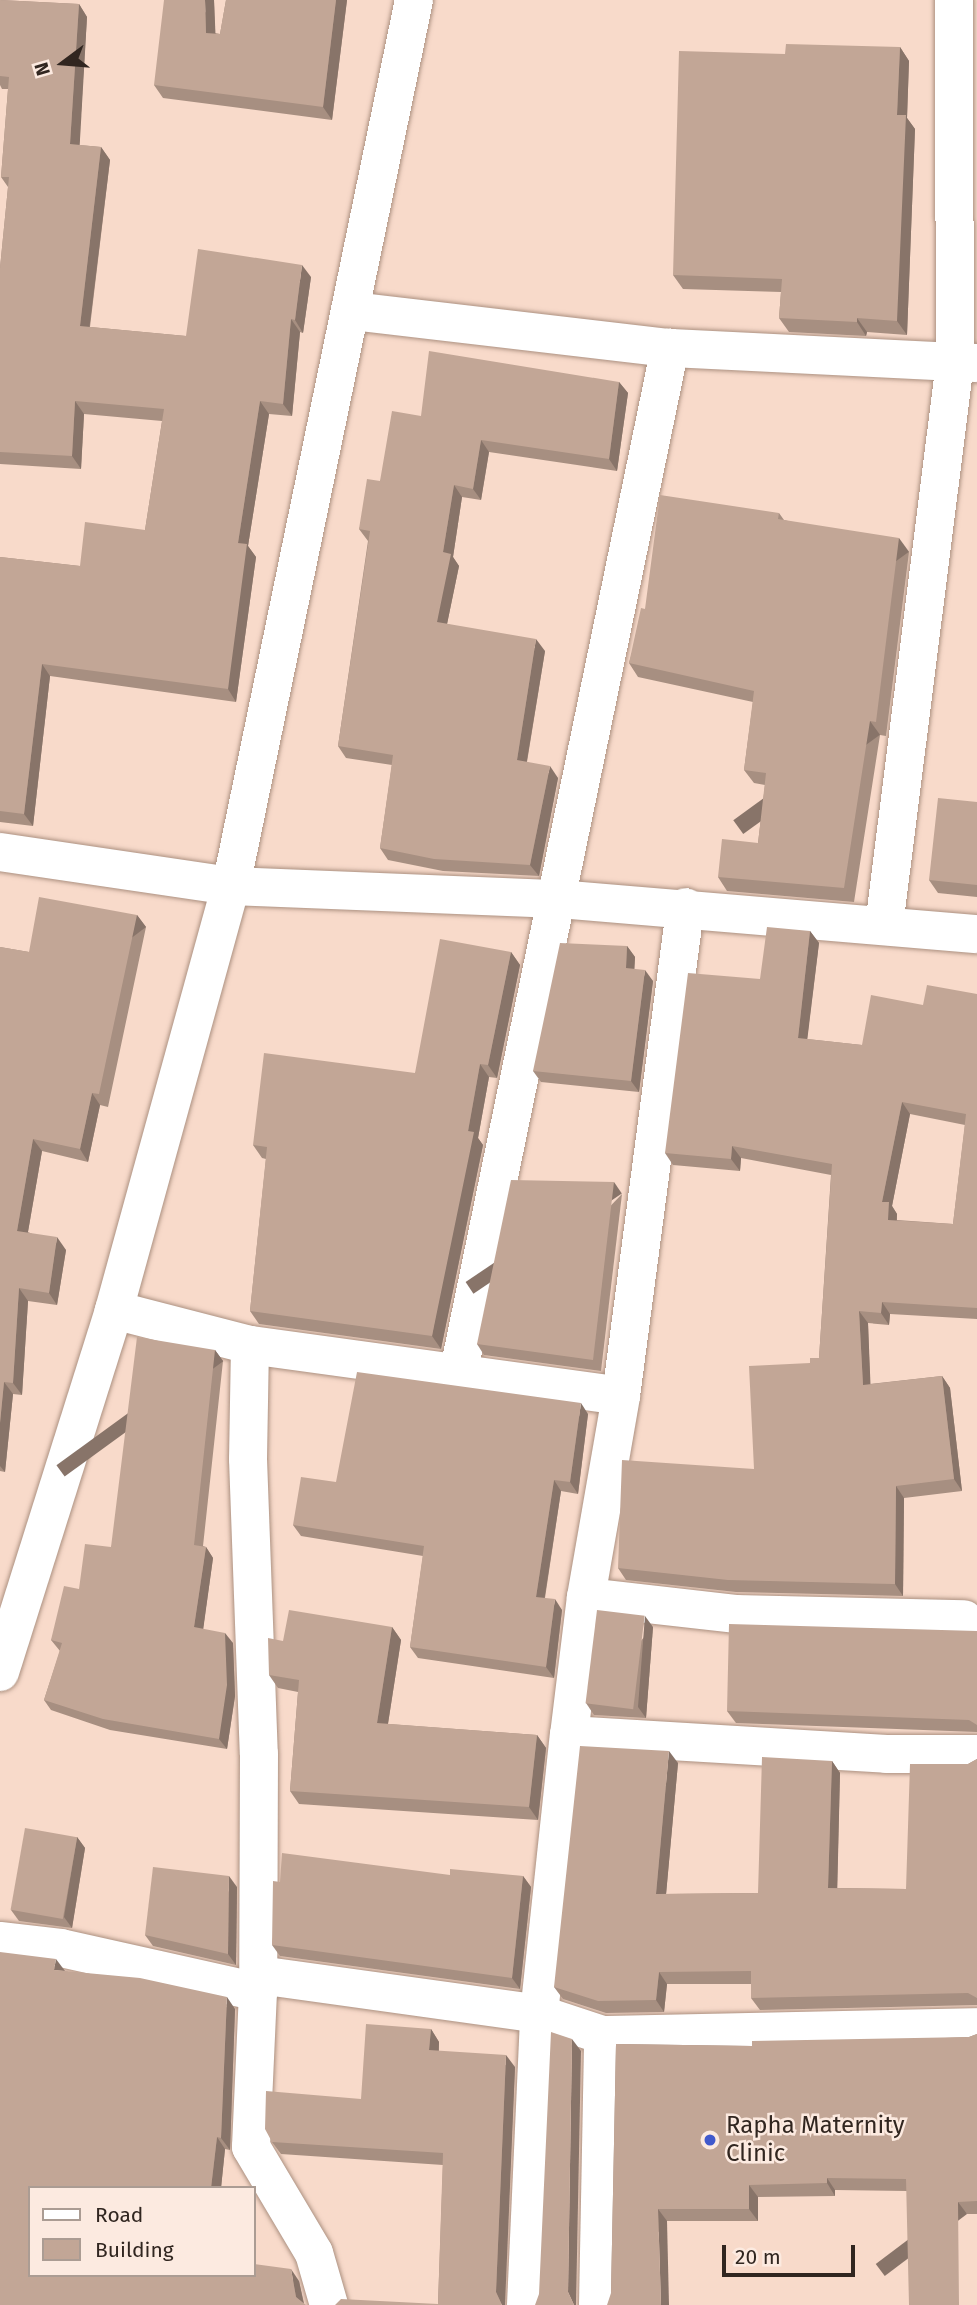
<!DOCTYPE html>
<style>
body{margin:0}
#map{position:relative;width:977px;height:2305px;overflow:hidden;background:#f8daca;font-family:"Fira Sans",sans-serif}
div>[style]{position:absolute}
.roads{filter:drop-shadow(0 0 2px #ac9181) drop-shadow(0 0 2px #ac9181)}
.minor>*{height:38px;margin:-19px;padding:0 19px;transform-origin:19px;border-radius:19px;background:#fff}
.wall>*{inset:0;background:#a78f81}
.shaded-wall>*{inset:0;background:#887469;transform-origin:0 0}
.building>*{inset:0;background:#c2a696;transform-origin:0 0}
.dots>*{width:19px;height:19px;translate:-50% -50%;box-sizing:border-box;border:4px solid #fceae0;border-radius:50%}
span{translate:-50% -50%;white-space:nowrap;text-align:center;line-height:1.15;-webkit-text-stroke:5px #fceae0;paint-order:stroke}
.poi-label{font-size:24px;color:#312620}
.left{translate:0 -50%;text-align:left}
.legend{position:absolute;left:28px;top:2186px;width:228px;height:91px;box-sizing:border-box;background:#fceae0;border:2px solid #ab9c93;margin:0;padding:9px 12px;list-style:none;font-size:21px;color:#312620}
.legend li{display:flex;align-items:center;gap:14px;height:35px}
.legend b{width:35px;border:2px solid #ab9c93}
.north{position:absolute;left:28px;top:28px;width:70px;height:70px;-webkit-text-stroke:5px #fceae0;paint-order:stroke;rotate:254deg;font-size:19px;font-weight:700;line-height:28px;text-align:center;color:#312620}
.north::after{content:'';display:block;margin:auto;width:24px;height:32px;background:#312620;clip-path:polygon(50% 0,100% 100%,50% 72%,0 100%)}
.scale{position:absolute;left:722px;top:2245px;width:133px;height:32px;box-sizing:border-box;border:4px solid #312620;border-top:0;padding-left:9px;font-size:21px;line-height:24px;white-space:nowrap;color:#312620;-webkit-text-stroke:5px #fceae0;paint-order:stroke}
</style>
<div id="map">
<div class="roads">
<div class="minor">
<i style="left:353px;top:311px;width:319px;rotate:6.7deg"></i>
<i style="left:670px;top:348px;width:307px;rotate:2.8deg"></i>
<i style="left:0;top:852px;width:233px;rotate:8.4deg"></i>
<i style="left:231px;top:886px;width:327px;rotate:2.3deg"></i>
<i style="left:558px;top:899px;width:420px;rotate:4.8deg"></i>
<i style="left:884px;top:926px;width:568px;rotate:-82.82deg"></i>
<i style="left:955px;top:362px;width:362px;rotate:-90.2deg"></i>
<i style="left:114px;top:1310px;width:140px;rotate:14.4deg"></i>
<i style="left:250px;top:1345px;width:374px;rotate:7.8deg"></i>
<i style="left:250px;top:1345px;width:114px;rotate:91deg"></i>
<i style="left:248px;top:1459px;width:295px;rotate:87.9deg"></i>
<i style="left:259px;top:1754px;width:238px;rotate:90.2deg"></i>
<i style="left:258px;top:1992px;width:155px;rotate:92.6deg"></i>
<i style="left:251px;top:2147px;width:123px;rotate:59.3deg"></i>
<i style="left:314px;top:2253px;width:54px;rotate:73.9deg"></i>
<i style="left:458px;top:1375px;width:1049px;rotate:-78.34deg"></i>
<i style="left:586px;top:1597px;width:150px;rotate:6.5deg"></i>
<i style="left:735px;top:1614px;width:229px;rotate:1.3deg"></i>
<i style="left:0;top:1672px;width:380px;rotate:-72.5deg"></i>
<i style="left:114px;top:1310px;width:440px;rotate:-74.6deg"></i>
<i style="left:231px;top:886px;width:905px;rotate:-78.33deg"></i>
<i style="left:569px;top:1735px;width:318px;rotate:3.4deg"></i>
<i style="left:886px;top:1754px;width:91px"></i>
<i style="left:0;top:1941px;width:61px;rotate:6.5deg"></i>
<i style="left:61px;top:1948px;width:202px;rotate:12.6deg"></i>
<i style="left:259px;top:1975px;width:283px;rotate:7.9deg"></i>
<i style="left:539px;top:2014px;width:67px;rotate:18.2deg"></i>
<i style="left:603px;top:2035px;width:374px;rotate:-1.2deg"></i>
<i style="left:526px;top:2305px;width:291px;rotate:-87.4deg"></i>
<i style="left:539px;top:2014px;width:281px;rotate:-83.9deg"></i>
<i style="left:569px;top:1735px;width:139px;rotate:-83deg"></i>
<i style="left:586px;top:1597px;width:204px;rotate:-80.1deg"></i>
<i style="left:621px;top:1396px;width:493px;rotate:-82.5deg"></i>
<i style="left:598px;top:2305px;width:270px;rotate:-88.9deg"></i>
</div>
</div>
<div class="wall">
<i style="clip-path:polygon(0 0,79px 4px,87px 17px,79px 145px,101px 147px,110px 160px,90px 327px,186px 336px,311px 277px,303px 333px,300px 332px,292px 416px,269px 414px,248px 546px,256px 557px,236px 702px,50px 676px,33px 826px,0 822px,0 557px,80px 566px,145px 530px,162px 421px,84px 414px,81px 469px,0 464px,0 268px,8px 187px,1px 177px,8px 89px,2px 89px,0 85px)"></i>
<i style="clip-path:polygon(214px 0,215px 33px,220px 34px,226px 0,347px 0,332px 120px,163px 98px,154px 85px)"></i>
<i style="clip-path:polygon(900px 47px,909px 61px,907px 118px,915px 129px,907px 335px,867px 332px,866px 336px,789px 332px,779px 318px,781px 292px,683px 289px,673px 275px,785px 54px)"></i>
<i style="clip-path:polygon(619px 382px,628px 393px,617px 471px,489px 452px,481px 500px,462px 497px,453px 557px,459px 566px,447px 624px,545px 651px,527px 762px,558px 778px,539px 876px,443px 871px,388px 860px,380px 848px,392px 765px,346px 758px,338px 746px,368px 541px,359px 529px,380px 481px,421px 416px)"></i>
<i style="clip-path:polygon(779px 513px,784px 520px,909px 552px,886px 736px,880px 735px,854px 902px,727px 891px,718px 877px,758px 843px,765px 785px,754px 783px,744px 770px,753px 702px,638px 677px,629px 663px,645px 609px)"></i>
<i style="clip-path:polygon(977px 798px,977px 897px,938px 893px,929px 880px,977px 802px)"></i>
<i style="clip-path:polygon(137px 915px,146px 927px,108px 1107px,100px 1105px,88px 1162px,42px 1151px,28px 1232px,66px 1250px,57px 1305px,28px 1301px,22px 1395px,13px 1394px,5px 1472px,0 1471px,0 947px,29px 952px)"></i>
<i style="clip-path:polygon(evenodd,810px 931px,819px 943px,807px 1039px,862px 1045px,923px 1005px,977px 994px,977px 1319px,890px 1314px,889px 1325px,868px 1323px,870px 1384px,942px 1376px,950px 1388px,962px 1491px,904px 1498px,903px 1596px,736px 1592px,626px 1580px,618px 1568px,754px 1469px,810px 1363px,819px 1358px,831px 1175px,741px 1158px,740px 1171px,673px 1165px,665px 1153px,760px 979px,810px 931px,910px 1114px,965px 1125px,953px 1224px,897px 1220px,897px 1214px,892px 1206px,910px 1114px)"></i>
<i style="clip-path:polygon(627px 946px,635px 957px,634px 969px,653px 981px,639px 1092px,541px 1082px,533px 1071px)"></i>
<i style="clip-path:polygon(511px 952px,520px 965px,497px 1078px,489px 1077px,478px 1138px,483px 1145px,441px 1349px,259px 1324px,250px 1311px,266px 1159px,262px 1158px,253px 1145px,415px 1073px)"></i>
<i style="clip-path:polygon(622px 1194px,601px 1371px,484px 1355px,477px 1344px)"></i>
<i style="clip-path:polygon(215px 1350px,223px 1361px,203px 1546px,206px 1547px,213px 1558px,203px 1629px,233px 1643px,235px 1696px,227px 1749px,110px 1730px,51px 1710px,44px 1700px,60px 1651px,51px 1640px,111px 1547px)"></i>
<i style="clip-path:polygon(588px 1414px,578px 1494px,561px 1491px,545px 1598px,562px 1610px,554px 1678px,418px 1658px,410px 1647px,423px 1556px,301px 1536px,293px 1525px,336px 1482px)"></i>
<i style="clip-path:polygon(392px 1627px,401px 1640px,388px 1724px,537px 1735px,546px 1748px,538px 1820px,299px 1804px,290px 1791px,298px 1692px,278px 1688px,269px 1675px,283px 1641px)"></i>
<i style="clip-path:polygon(653px 1627px,646px 1718px,594px 1715px,586px 1703px)"></i>
<i style="clip-path:polygon(977px 1631px,977px 1732px,736px 1723px,727px 1711px)"></i>
<i style="clip-path:polygon(977px 1759px,977px 2005px,760px 2010px,751px 1998px,751px 1984px,667px 1984px,664px 2012px,606px 2013px,563px 1999px,554px 1987px,678px 1763px,666px 1894px,758px 1893px,832px 1761px,840px 1773px,837px 1888px,906px 1889px,968px 1764px)"></i>
<i style="clip-path:polygon(77px 1837px,85px 1848px,72px 1928px,19px 1921px,11px 1910px)"></i>
<i style="clip-path:polygon(450px 1875px,523px 1876px,531px 1887px,520px 1989px,280px 1956px,272px 1945px,280px 1882px)"></i>
<i style="clip-path:polygon(237px 1887px,236px 1965px,153px 1946px,145px 1935px)"></i>
<i style="clip-path:polygon(64px 1971px,235px 2009px,230px 2150px,225px 2149px,221px 2188px,30px 2188px,30px 2275px,299px 2281px,304px 2303px,0 2305px)"></i>
<i style="clip-path:polygon(431px 2029px,439px 2042px,439px 2051px,515px 2067px,504px 2304px,438px 2304px,443px 2165px,281px 2154px,272px 2142px,361px 2099px)"></i>
<i style="clip-path:polygon(977px 2034px,977px 2214px,967px 2214px,907px 2191px,835px 2190px,835px 2196px,758px 2197px,758px 2221px,667px 2221px,611px 2293px,616px 2044px,752px 2046px,969px 2037px)"></i>
</div>
<div class="shaded-wall">
<i style="clip-path:polygon(205px 0,214px 0,216px 46px,206px 33px)"></i>
<i style="clip-path:polygon(336px 0,347px 0,332px 120px,323px 107px)"></i>
<i style="clip-path:polygon(79px 4px,87px 17px,79px 157px,70px 144px)"></i>
<i style="clip-path:polygon(900px 47px,909px 61px,907px 118px,915px 129px,907px 335px,897px 321px,897px 115px)"></i>
<i style="clip-path:polygon(101px 147px,110px 160px,88px 339px,80px 326px)"></i>
<i style="clip-path:polygon(302px 265px,311px 277px,303px 333px,295px 320px)"></i>
<i style="clip-path:polygon(857px 318px,867px 332px,866px 336px,857px 322px)"></i>
<i style="clip-path:polygon(291px 319px,300px 332px,292px 416px,283px 404px)"></i>
<i style="clip-path:polygon(619px 382px,628px 393px,617px 471px,609px 459px)"></i>
<i style="clip-path:polygon(75px 401px,84px 414px,81px 469px,72px 456px)"></i>
<i style="clip-path:polygon(260px 401px,269px 414px,248px 546px,256px 557px,236px 702px,228px 689px,238px 543px)"></i>
<i style="clip-path:polygon(481px 440px,489px 452px,481px 500px,473px 489px)"></i>
<i style="clip-path:polygon(454px 485px,462px 497px,453px 557px,459px 566px,445px 634px,437px 622px,443px 552px)"></i>
<i style="left:899px;top:538px;width:17px;height:185px;rotate:54deg"></i>
<i style="clip-path:polygon(536px 639px,545px 651px,525px 772px,517px 760px)"></i>
<i style="clip-path:polygon(42px 664px,50px 676px,33px 826px,24px 814px)"></i>
<i style="left:870px;top:721px;width:17px;height:169px;rotate:54deg"></i>
<i style="clip-path:polygon(550px 766px,558px 778px,539px 876px,530px 865px)"></i>
<i style="left:137px;top:915px;width:15px;height:183px;rotate:53deg"></i>
<i style="clip-path:polygon(810px 931px,819px 943px,806px 1050px,798px 1038px)"></i>
<i style="clip-path:polygon(627px 946px,635px 957px,634px 979px,626px 968px)"></i>
<i style="clip-path:polygon(511px 952px,520px 965px,497px 1078px,488px 1065px)"></i>
<i style="clip-path:polygon(645px 970px,653px 981px,639px 1092px,631px 1081px)"></i>
<i style="clip-path:polygon(480px 1064px,489px 1077px,478px 1138px,483px 1145px,441px 1349px,432px 1336px)"></i>
<i style="clip-path:polygon(92px 1093px,100px 1105px,88px 1162px,80px 1149px)"></i>
<i style="clip-path:polygon(902px 1102px,910px 1114px,892px 1206px,897px 1214px,896px 1232px,888px 1220px,882px 1202px)"></i>
<i style="clip-path:polygon(33px 1139px,42px 1151px,26px 1243px,17px 1231px)"></i>
<i style="clip-path:polygon(732px 1146px,741px 1158px,740px 1171px,731px 1159px)"></i>
<i style="left:614px;top:1182px;width:14px;height:179px;rotate:56deg"></i>
<i style="clip-path:polygon(57px 1237px,66px 1250px,57px 1305px,49px 1293px)"></i>
<i style="clip-path:polygon(19px 1288px,28px 1301px,22px 1395px,13px 1383px)"></i>
<i style="clip-path:polygon(882px 1302px,890px 1314px,889px 1325px,881px 1313px)"></i>
<i style="clip-path:polygon(859px 1311px,868px 1323px,871px 1397px,863px 1385px)"></i>
<i style="left:215px;top:1350px;width:14px;height:196px;rotate:54deg"></i>
<i style="clip-path:polygon(942px 1376px,950px 1388px,962px 1491px,954px 1479px)"></i>
<i style="clip-path:polygon(4px 1382px,13px 1394px,5px 1472px,0 1466px,0 1423px)"></i>
<i style="clip-path:polygon(581px 1403px,588px 1414px,578px 1494px,570px 1482px)"></i>
<i style="clip-path:polygon(554px 1480px,561px 1491px,543px 1608px,536px 1597px)"></i>
<i style="clip-path:polygon(896px 1486px,904px 1498px,903px 1596px,895px 1584px)"></i>
<i style="clip-path:polygon(206px 1547px,213px 1558px,202px 1638px,194px 1627px)"></i>
<i style="clip-path:polygon(555px 1599px,562px 1610px,554px 1678px,546px 1667px)"></i>
<i style="clip-path:polygon(645px 1616px,653px 1627px,646px 1718px,638px 1707px)"></i>
<i style="clip-path:polygon(392px 1627px,401px 1640px,386px 1736px,377px 1723px)"></i>
<i style="clip-path:polygon(225px 1633px,233px 1643px,235px 1696px,227px 1749px,219px 1739px)"></i>
<i style="clip-path:polygon(537px 1735px,546px 1748px,538px 1820px,529px 1807px)"></i>
<i style="clip-path:polygon(669px 1751px,678px 1763px,665px 1906px,656px 1894px)"></i>
<i style="clip-path:polygon(832px 1761px,840px 1773px,837px 1900px,828px 1888px)"></i>
<i style="clip-path:polygon(77px 1837px,85px 1848px,72px 1928px,64px 1917px)"></i>
<i style="clip-path:polygon(229px 1876px,237px 1887px,236px 1965px,228px 1954px)"></i>
<i style="clip-path:polygon(523px 1876px,531px 1887px,520px 1989px,512px 1978px)"></i>
<i style="clip-path:polygon(56px 1959px,65px 1971px,54px 1970px)"></i>
<i style="clip-path:polygon(659px 1972px,667px 1984px,664px 2012px,656px 2000px)"></i>
<i style="clip-path:polygon(227px 1997px,235px 2009px,230px 2150px,221px 2138px)"></i>
<i style="clip-path:polygon(431px 2029px,439px 2042px,438px 2062px,429px 2050px)"></i>
<i style="clip-path:polygon(572px 2039px,581px 2051px,576px 2305px,574px 2305px,568px 2292px)"></i>
<i style="clip-path:polygon(506px 2055px,515px 2067px,505px 2305px,502px 2305px,496px 2292px)"></i>
<i style="clip-path:polygon(217px 2137px,225px 2149px,221px 2188px,211px 2188px)"></i>
<i style="clip-path:polygon(827px 2178px,835px 2190px,835px 2196px,827px 2183px)"></i>
<i style="clip-path:polygon(749px 2185px,758px 2197px,758px 2221px,749px 2209px)"></i>
<i style="left:958px;top:2202px;width:15px;height:103px;rotate:53deg"></i>
<i style="clip-path:polygon(658px 2209px,667px 2221px,669px 2305px,661px 2305px)"></i>
<i style="clip-path:polygon(291px 2269px,299px 2281px,304px 2305px,296px 2297px)"></i>
</div>
<div class="building">
<i style="clip-path:polygon(0 0,79px 4px,70px 144px,101px 147px,80px 326px,186px 336px,198px 249px,302px 265px,295px 320px,291px 319px,283px 404px,260px 401px,238px 543px,247px 544px,228px 689px,42px 664px,24px 814px,0 811px,0 557px,80px 566px,85px 522px,145px 530px,164px 409px,75px 401px,72px 456px,0 452px,0 268px,9px 177px,1px 177px,9px 77px,0 76px)"></i>
<i style="clip-path:polygon(164px 0,205px 0,206px 33px,220px 34px,226px 0,336px 0,323px 107px,154px 85px)"></i>
<i style="clip-path:polygon(786px 44px,900px 47px,897px 115px,906px 115px,897px 321px,857px 318px,857px 322px,779px 318px,782px 279px,673px 275px,679px 51px,785px 54px)"></i>
<i style="clip-path:polygon(429px 351px,619px 382px,609px 459px,481px 440px,473px 489px,454px 485px,443px 552px,451px 554px,437px 622px,536px 639px,517px 760px,550px 766px,530px 865px,434px 859px,380px 848px,393px 755px,338px 746px,370px 531px,359px 529px,367px 479px,380px 481px,392px 411px,421px 416px)"></i>
<i style="clip-path:polygon(660px 495px,779px 513px,778px 519px,899px 538px,876px 722px,870px 721px,844px 888px,718px 877px,722px 839px,758px 843px,766px 773px,744px 770px,754px 691px,629px 663px,641px 608px,645px 609px)"></i>
<i style="clip-path:polygon(938px 798px,977px 802px,977px 798px,977px 885px,929px 880px)"></i>
<i style="clip-path:polygon(39px 897px,137px 915px,99px 1094px,92px 1093px,80px 1149px,33px 1139px,17px 1231px,57px 1237px,49px 1293px,19px 1288px,13px 1383px,4px 1382px,0 1423px,0 947px,29px 952px)"></i>
<i style="clip-path:polygon(evenodd,767px 927px,810px 931px,798px 1038px,862px 1045px,871px 995px,923px 1005px,927px 985px,977px 994px,977px 1308px,882px 1302px,881px 1313px,859px 1311px,863px 1385px,942px 1376px,954px 1479px,896px 1486px,895px 1584px,728px 1580px,618px 1568px,622px 1460px,754px 1469px,749px 1366px,810px 1363px,810px 1358px,819px 1358px,832px 1164px,732px 1146px,731px 1159px,665px 1153px,688px 973px,760px 979px,767px 927px,902px 1102px,966px 1114px,953px 1224px,888px 1220px,889px 1202px,882px 1202px,902px 1102px)"></i>
<i style="clip-path:polygon(440px 939px,511px 952px,488px 1065px,480px 1064px,468px 1131px,474px 1132px,432px 1336px,250px 1311px,267px 1147px,253px 1145px,264px 1053px,415px 1073px)"></i>
<i style="clip-path:polygon(560px 943px,627px 946px,626px 968px,645px 970px,631px 1081px,533px 1071px)"></i>
<i style="clip-path:polygon(511px 1180px,614px 1182px,593px 1360px,477px 1344px)"></i>
<i style="clip-path:polygon(137px 1337px,215px 1350px,194px 1545px,206px 1547px,194px 1627px,225px 1633px,227px 1685px,219px 1739px,103px 1719px,44px 1700px,62px 1643px,51px 1640px,64px 1586px,79px 1589px,85px 1544px,111px 1547px)"></i>
<i style="clip-path:polygon(357px 1372px,581px 1403px,570px 1482px,554px 1480px,536px 1597px,555px 1599px,546px 1667px,410px 1647px,424px 1546px,293px 1525px,301px 1477px,336px 1482px)"></i>
<i style="clip-path:polygon(289px 1610px,392px 1627px,377px 1723px,537px 1735px,529px 1807px,290px 1791px,299px 1680px,269px 1675px,268px 1638px,283px 1641px)"></i>
<i style="left:597px;top:1610px;width:48px;height:94px;rotate:7deg"></i>
<i style="clip-path:polygon(729px 1624px,977px 1631px,977px 1725px,969px 1720px,727px 1711px)"></i>
<i style="clip-path:polygon(580px 1746px,669px 1751px,656px 1894px,758px 1893px,762px 1757px,832px 1761px,828px 1888px,906px 1889px,910px 1764px,968px 1764px,977px 1759px,977px 1998px,968px 1993px,751px 1998px,751px 1971px,659px 1972px,656px 2000px,598px 2001px,554px 1987px)"></i>
<i style="left:25px;top:1828px;width:53px;height:83px;rotate:10deg"></i>
<i style="clip-path:polygon(282px 1853px,450px 1875px,450px 1869px,523px 1876px,512px 1978px,272px 1945px,273px 1881px,280px 1882px)"></i>
<i style="clip-path:polygon(153px 1867px,229px 1876px,228px 1954px,145px 1935px)"></i>
<i style="clip-path:polygon(0 1952px,56px 1959px,54px 1970px,140px 1978px,227px 1997px,221px 2138px,217px 2137px,211px 2188px,30px 2188px,30px 2275px,254px 2275px,254px 2264px,291px 2269px,296px 2297px,306px 2305px,0 2305px)"></i>
<i style="clip-path:polygon(366px 2024px,431px 2029px,429px 2050px,506px 2055px,496px 2292px,502px 2305px,335px 2305px,341px 2299px,438px 2304px,443px 2153px,272px 2142px,265px 2129px,266px 2091px,361px 2099px)"></i>
<i style="clip-path:polygon(551px 2032px,572px 2039px,568px 2292px,574px 2305px,535px 2305px,539px 2294px)"></i>
<i style="clip-path:polygon(977px 2034px,977px 2201px,958px 2202px,959px 2305px,909px 2305px,906px 2179px,827px 2178px,827px 2183px,749px 2185px,749px 2209px,658px 2209px,661px 2305px,607px 2305px,611px 2293px,616px 2044px,752px 2046px,752px 2041px,969px 2037px)"></i>
</div>
<div class="dots">
<i style="left:710px;top:2140px;background:#4159cc"></i>
</div>
<div class="poi-label">
<span class="left" style="left:726px;top:2140px">Rapha Maternity<br>Clinic</span>
</div>
<ul class="legend">
<li><b style="height:9px;background:#fff"></b>Road</li>
<li><b style="height:19px;background:#c2a696"></b>Building</li>
</ul>
<div class="north">N</div>
<div class="scale">20 m</div>
</div>
